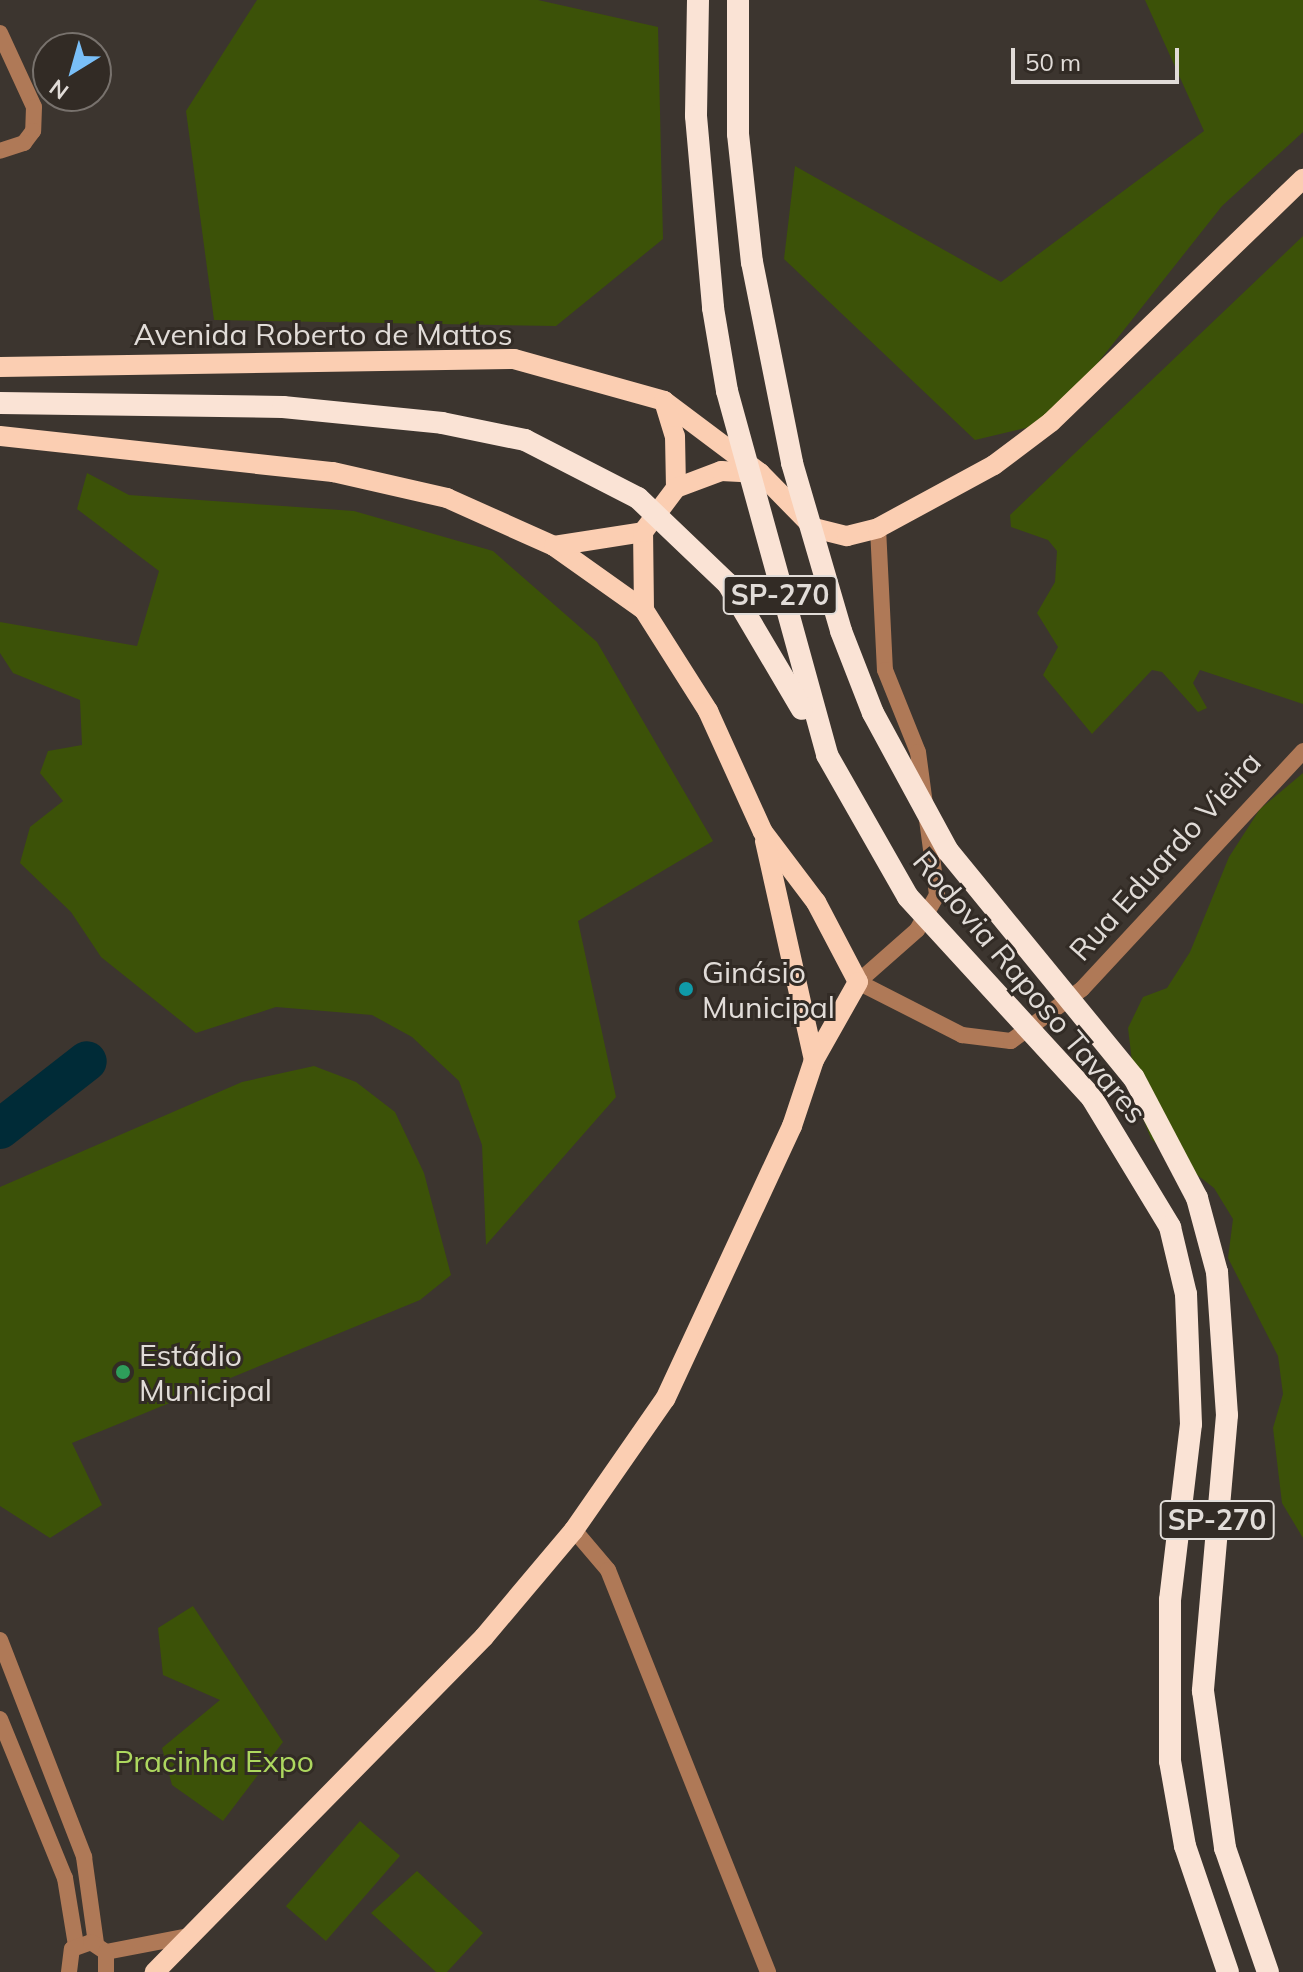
<!DOCTYPE html>
<meta charset="utf-8">
<style>
body{margin:0}
#map{position:relative;width:1303px;height:1972px;overflow:hidden;background:#3c352f;font-family:Mulish,sans-serif}
div>[style]{position:absolute}
.green>*{inset:0;background:#3c5208;transform-origin:0 0}
.river>*{height:40px;margin:-20px;padding:0 20px;transform-origin:20px;border-radius:20px;background:#002b37}
.minor>*{height:16px;margin:-8px;padding:0 8px;transform-origin:8px;border-radius:8px;background:#af7957}
.primary>*{height:20px;margin:-10px;padding:0 10px;transform-origin:10px;border-radius:10px;background:#fbceb2}
.trunk>*{height:22px;margin:-11px;padding:0 11px;transform-origin:11px;border-radius:11px;background:#fae3d5}
.trunk-bridge>*{height:22px;margin:-11px;padding:0 11px;transform-origin:11px;border-radius:11px;background:#fae3d5}
.dots>*{width:22px;height:22px;translate:-50% -50%;box-sizing:border-box;border:4px solid #322b25;border-radius:50%}
span{translate:-50% -50%;white-space:nowrap;text-align:center;line-height:1.15;-webkit-text-stroke:6px #322b25;paint-order:stroke}
.shield-label span{padding:2px 6px;background:#322b25;border:2px solid;border-radius:6px;-webkit-text-stroke-width:0}
.shield-label{font-size:28px;color:#e1dcd8;font-weight:700}
.street-label{font-size:30px;color:#e1dcd8}
.poi-label{font-size:30px;color:#e1dcd8}
.left{translate:0 -50%;text-align:left}
.park-label{font-size:30px;color:#add75f}
.north{position:absolute;left:32px;top:32px;width:80px;height:80px;box-sizing:border-box;background:#322b25;border:2px solid #78726d;border-radius:50%;rotate:217deg;font-size:22px;font-weight:700;line-height:32px;text-align:center;color:#e1dcd8}
.north::after{content:'';display:block;margin:auto;width:28px;height:36px;background:#79bff8;clip-path:polygon(50% 0,100% 100%,50% 72%,0 100%)}
.scale{position:absolute;left:1011px;top:48px;width:168px;height:36px;box-sizing:border-box;border:4px solid #e1dcd8;border-top:0;padding-left:10px;font-size:24px;line-height:28px;white-space:nowrap;color:#e1dcd8;-webkit-text-stroke:6px #322b25;paint-order:stroke}
</style>
<div id="map">
<div class="green">
<i style="clip-path:polygon(257px 0,538px 0,658px 27px,663px 239px,556px 326px,214px 320px,186px 111px)"></i>
<i style="clip-path:polygon(1145px 0,1303px 0,1303px 132px,1222px 206px,1051px 422px,975px 440px,784px 259px,795px 166px,1001px 282px,1204px 131px)"></i>
<i style="clip-path:polygon(1303px 236px,1303px 704px,1200px 670px,1193px 683px,1207px 708px,1198px 712px,1162px 672px,1152px 670px,1092px 734px,1043px 675px,1058px 647px,1037px 613px,1055px 582px,1057px 551px,1048px 540px,1011px 527px,1010px 515px)"></i>
<i style="clip-path:polygon(87px 473px,129px 495px,354px 511px,493px 551px,597px 642px,713px 841px,578px 921px,616px 1097px,486px 1245px,482px 1145px,459px 1081px,412px 1037px,372px 1015px,276px 1007px,196px 1033px,101px 957px,71px 912px,20px 863px,30px 827px,63px 801px,40px 773px,48px 751px,82px 745px,80px 700px,13px 673px,0 653px,0 622px,137px 646px,159px 571px,77px 509px)"></i>
<i style="clip-path:polygon(1303px 773px,1303px 1538px,1282px 1503px,1273px 1428px,1283px 1394px,1278px 1356px,1228px 1258px,1233px 1219px,1214px 1188px,1151px 1139px,1137px 1103px,1128px 1028px,1143px 997px,1167px 988px,1190px 952px,1229px 857px,1260px 809px)"></i>
<i style="clip-path:polygon(314px 1066px,356px 1082px,395px 1112px,424px 1173px,451px 1275px,420px 1300px,72px 1443px,102px 1505px,50px 1538px,0 1506px,0 1187px,242px 1082px)"></i>
<i style="clip-path:polygon(193px 1606px,283px 1742px,223px 1821px,172px 1785px,162px 1748px,220px 1700px,163px 1675px,158px 1628px)"></i>
<i style="left:360px;top:1821px;width:53px;height:113px;rotate:41deg"></i>
<i style="clip-path:polygon(417px 1871px,483px 1933px,447px 1972px,436px 1972px,371px 1913px)"></i>
</div>
<div class="river">
<i style="left:0;top:1129px;width:110px;rotate:-38deg"></i>
</div>
<div class="minor">
<i style="left:0;top:33px;width:81px;rotate:65.3deg"></i>
<i style="left:34px;top:107px;width:24px;rotate:92deg"></i>
<i style="left:33px;top:131px;width:15px;rotate:127deg"></i>
<i style="left:24px;top:143px;width:25px;rotate:162deg"></i>
<i style="left:878px;top:528px;width:142px;rotate:87.2deg"></i>
<i style="left:885px;top:670px;width:88px;rotate:68.1deg"></i>
<i style="left:918px;top:752px;width:144px;rotate:82.4deg"></i>
<i style="left:937px;top:895px;width:40px;rotate:119.7deg"></i>
<i style="left:917px;top:930px;width:79px;rotate:138.6deg"></i>
<i style="left:858px;top:982px;width:117px;rotate:27deg"></i>
<i style="left:962px;top:1035px;width:49px;rotate:7deg"></i>
<i style="left:1011px;top:1041px;width:88px;rotate:-36.2deg"></i>
<i style="left:1082px;top:989px;width:325px;rotate:-47.1deg"></i>
<i style="left:574px;top:1530px;width:52px;rotate:49.6deg"></i>
<i style="left:608px;top:1570px;width:433px;rotate:68.3deg"></i>
<i style="left:0;top:1640px;width:233px;rotate:68.8deg"></i>
<i style="left:84px;top:1857px;width:88px;rotate:82.1deg"></i>
<i style="left:0;top:1719px;width:172px;rotate:67.8deg"></i>
<i style="left:65px;top:1878px;width:68px;rotate:80.7deg"></i>
<i style="left:106px;top:1952px;width:85px;rotate:-10.9deg"></i>
<i style="left:69px;top:1972px;width:23px;rotate:-83deg"></i>
<i style="left:72px;top:1949px;width:20px;rotate:-20deg"></i>
<i style="left:91px;top:1942px;width:18px;rotate:34deg"></i>
<i style="left:106px;top:1952px;width:20px;rotate:90deg"></i>
</div>
<div class="primary">
<i style="left:0;top:367px;width:514px;rotate:-0.89deg"></i>
<i style="left:514px;top:359px;width:156px;rotate:15.6deg"></i>
<i style="left:664px;top:401px;width:120px;rotate:36.9deg"></i>
<i style="left:760px;top:473px;width:77px;rotate:45.5deg"></i>
<i style="left:814px;top:528px;width:34px;rotate:14deg"></i>
<i style="left:847px;top:536px;width:32px;rotate:-14deg"></i>
<i style="left:878px;top:528px;width:132px;rotate:-28.5deg"></i>
<i style="left:994px;top:465px;width:71px;rotate:-37deg"></i>
<i style="left:1051px;top:422px;width:350px;rotate:-44deg"></i>
<i style="left:664px;top:401px;width:37px;rotate:73deg"></i>
<i style="left:675px;top:436px;width:52px;rotate:88.9deg"></i>
<i style="left:0;top:436px;width:335px;rotate:6.2deg"></i>
<i style="left:333px;top:472px;width:117px;rotate:12.8deg"></i>
<i style="left:447px;top:498px;width:117px;rotate:24.2deg"></i>
<i style="left:554px;top:546px;width:110px;rotate:35.4deg"></i>
<i style="left:644px;top:610px;width:120px;rotate:57.6deg"></i>
<i style="left:708px;top:711px;width:133px;rotate:65.6deg"></i>
<i style="left:763px;top:832px;width:88px;rotate:52.9deg"></i>
<i style="left:816px;top:902px;width:90px;rotate:62.3deg"></i>
<i style="left:858px;top:982px;width:90px;rotate:119.4deg"></i>
<i style="left:814px;top:1060px;width:70px;rotate:108.4deg"></i>
<i style="left:792px;top:1126px;width:301px;rotate:114.9deg"></i>
<i style="left:665px;top:1399px;width:160px;rotate:124.8deg"></i>
<i style="left:574px;top:1530px;width:140px;rotate:130.1deg"></i>
<i style="left:484px;top:1637px;width:470px;rotate:134.5deg"></i>
<i style="left:554px;top:546px;width:90px;rotate:-8.9deg"></i>
<i style="left:644px;top:610px;width:78px;rotate:-90.7deg"></i>
<i style="left:643px;top:532px;width:55px;rotate:-53.1deg"></i>
<i style="left:676px;top:488px;width:48px;rotate:-20.7deg"></i>
<i style="left:721px;top:471px;width:39px;rotate:3deg"></i>
<i style="left:765px;top:841px;width:224px;rotate:77.4deg"></i>
</div>
<div class="trunk">
<i style="left:0;top:403px;width:283px;rotate:0.8deg"></i>
<i style="left:283px;top:407px;width:160px;rotate:5.7deg"></i>
<i style="left:442px;top:423px;width:85px;rotate:11.6deg"></i>
<i style="left:525px;top:440px;width:127px;rotate:27.2deg"></i>
<i style="left:841px;top:631px;width:88px;rotate:68.7deg"></i>
<i style="left:1134px;top:1078px;width:136px;rotate:62.3deg"></i>
<i style="left:1197px;top:1198px;width:77px;rotate:74.9deg"></i>
<i style="left:1217px;top:1272px;width:143px;rotate:86deg"></i>
<i style="left:1227px;top:1415px;width:277px;rotate:95deg"></i>
<i style="left:1203px;top:1691px;width:159px;rotate:82deg"></i>
<i style="left:1225px;top:1848px;width:131px;rotate:70.9deg"></i>
<i style="left:1092px;top:1098px;width:151px;rotate:58.8deg"></i>
<i style="left:1170px;top:1227px;width:69px;rotate:76.6deg"></i>
<i style="left:1186px;top:1294px;width:130px;rotate:87.8deg"></i>
<i style="left:1191px;top:1424px;width:177px;rotate:96.8deg"></i>
<i style="left:1170px;top:1600px;width:161px;rotate:90deg"></i>
<i style="left:1170px;top:1761px;width:86px;rotate:80deg"></i>
<i style="left:1185px;top:1846px;width:133px;rotate:71.2deg"></i>
</div>
<div class="trunk-bridge">
<i style="left:698px;top:0;width:116px;rotate:91deg"></i>
<i style="left:696px;top:116px;width:193px;rotate:84.9deg"></i>
<i style="left:713px;top:308px;width:84px;rotate:80.4deg"></i>
<i style="left:727px;top:391px;width:377px;rotate:74.6deg"></i>
<i style="left:827px;top:755px;width:163px;rotate:60.3deg"></i>
<i style="left:908px;top:897px;width:273px;rotate:47.5deg"></i>
<i style="left:738px;top:0;width:134px;rotate:90deg"></i>
<i style="left:738px;top:134px;width:129px;rotate:83.8deg"></i>
<i style="left:752px;top:262px;width:205px;rotate:78.7deg"></i>
<i style="left:792px;top:463px;width:175px;rotate:73.7deg"></i>
<i style="left:638px;top:498px;width:124px;rotate:43.7deg"></i>
<i style="left:728px;top:584px;width:145px;rotate:59.4deg"></i>
<i style="left:873px;top:713px;width:157px;rotate:61.5deg"></i>
<i style="left:948px;top:851px;width:293px;rotate:50.7deg"></i>
</div>
<div class="dots">
<i style="left:686px;top:989px;background:#0f9aa8"></i>
<i style="left:123px;top:1372px;background:#2e9e5b"></i>
</div>
<div class="shield-label">
<span style="left:780px;top:595px">SP-270</span>
<span style="left:1217px;top:1520px">SP-270</span>
</div>
<div class="street-label">
<span style="left:323px;top:334px">Avenida Roberto de Mattos</span>
<span style="left:1165px;top:856px;rotate:-48deg">Rua Eduardo Vieira</span>
<span style="left:1030px;top:987px;rotate:50deg">Rodovia Raposo Tavares</span>
</div>
<div class="poi-label">
<span class="left" style="left:702px;top:989px">Ginásio<br>Municipal</span>
<span class="left" style="left:139px;top:1372px">Estádio<br>Municipal</span>
</div>
<div class="park-label">
<span style="left:214px;top:1761px">Pracinha Expo</span>
</div>
<div class="north">N</div>
<div class="scale">50 m</div>
</div>
